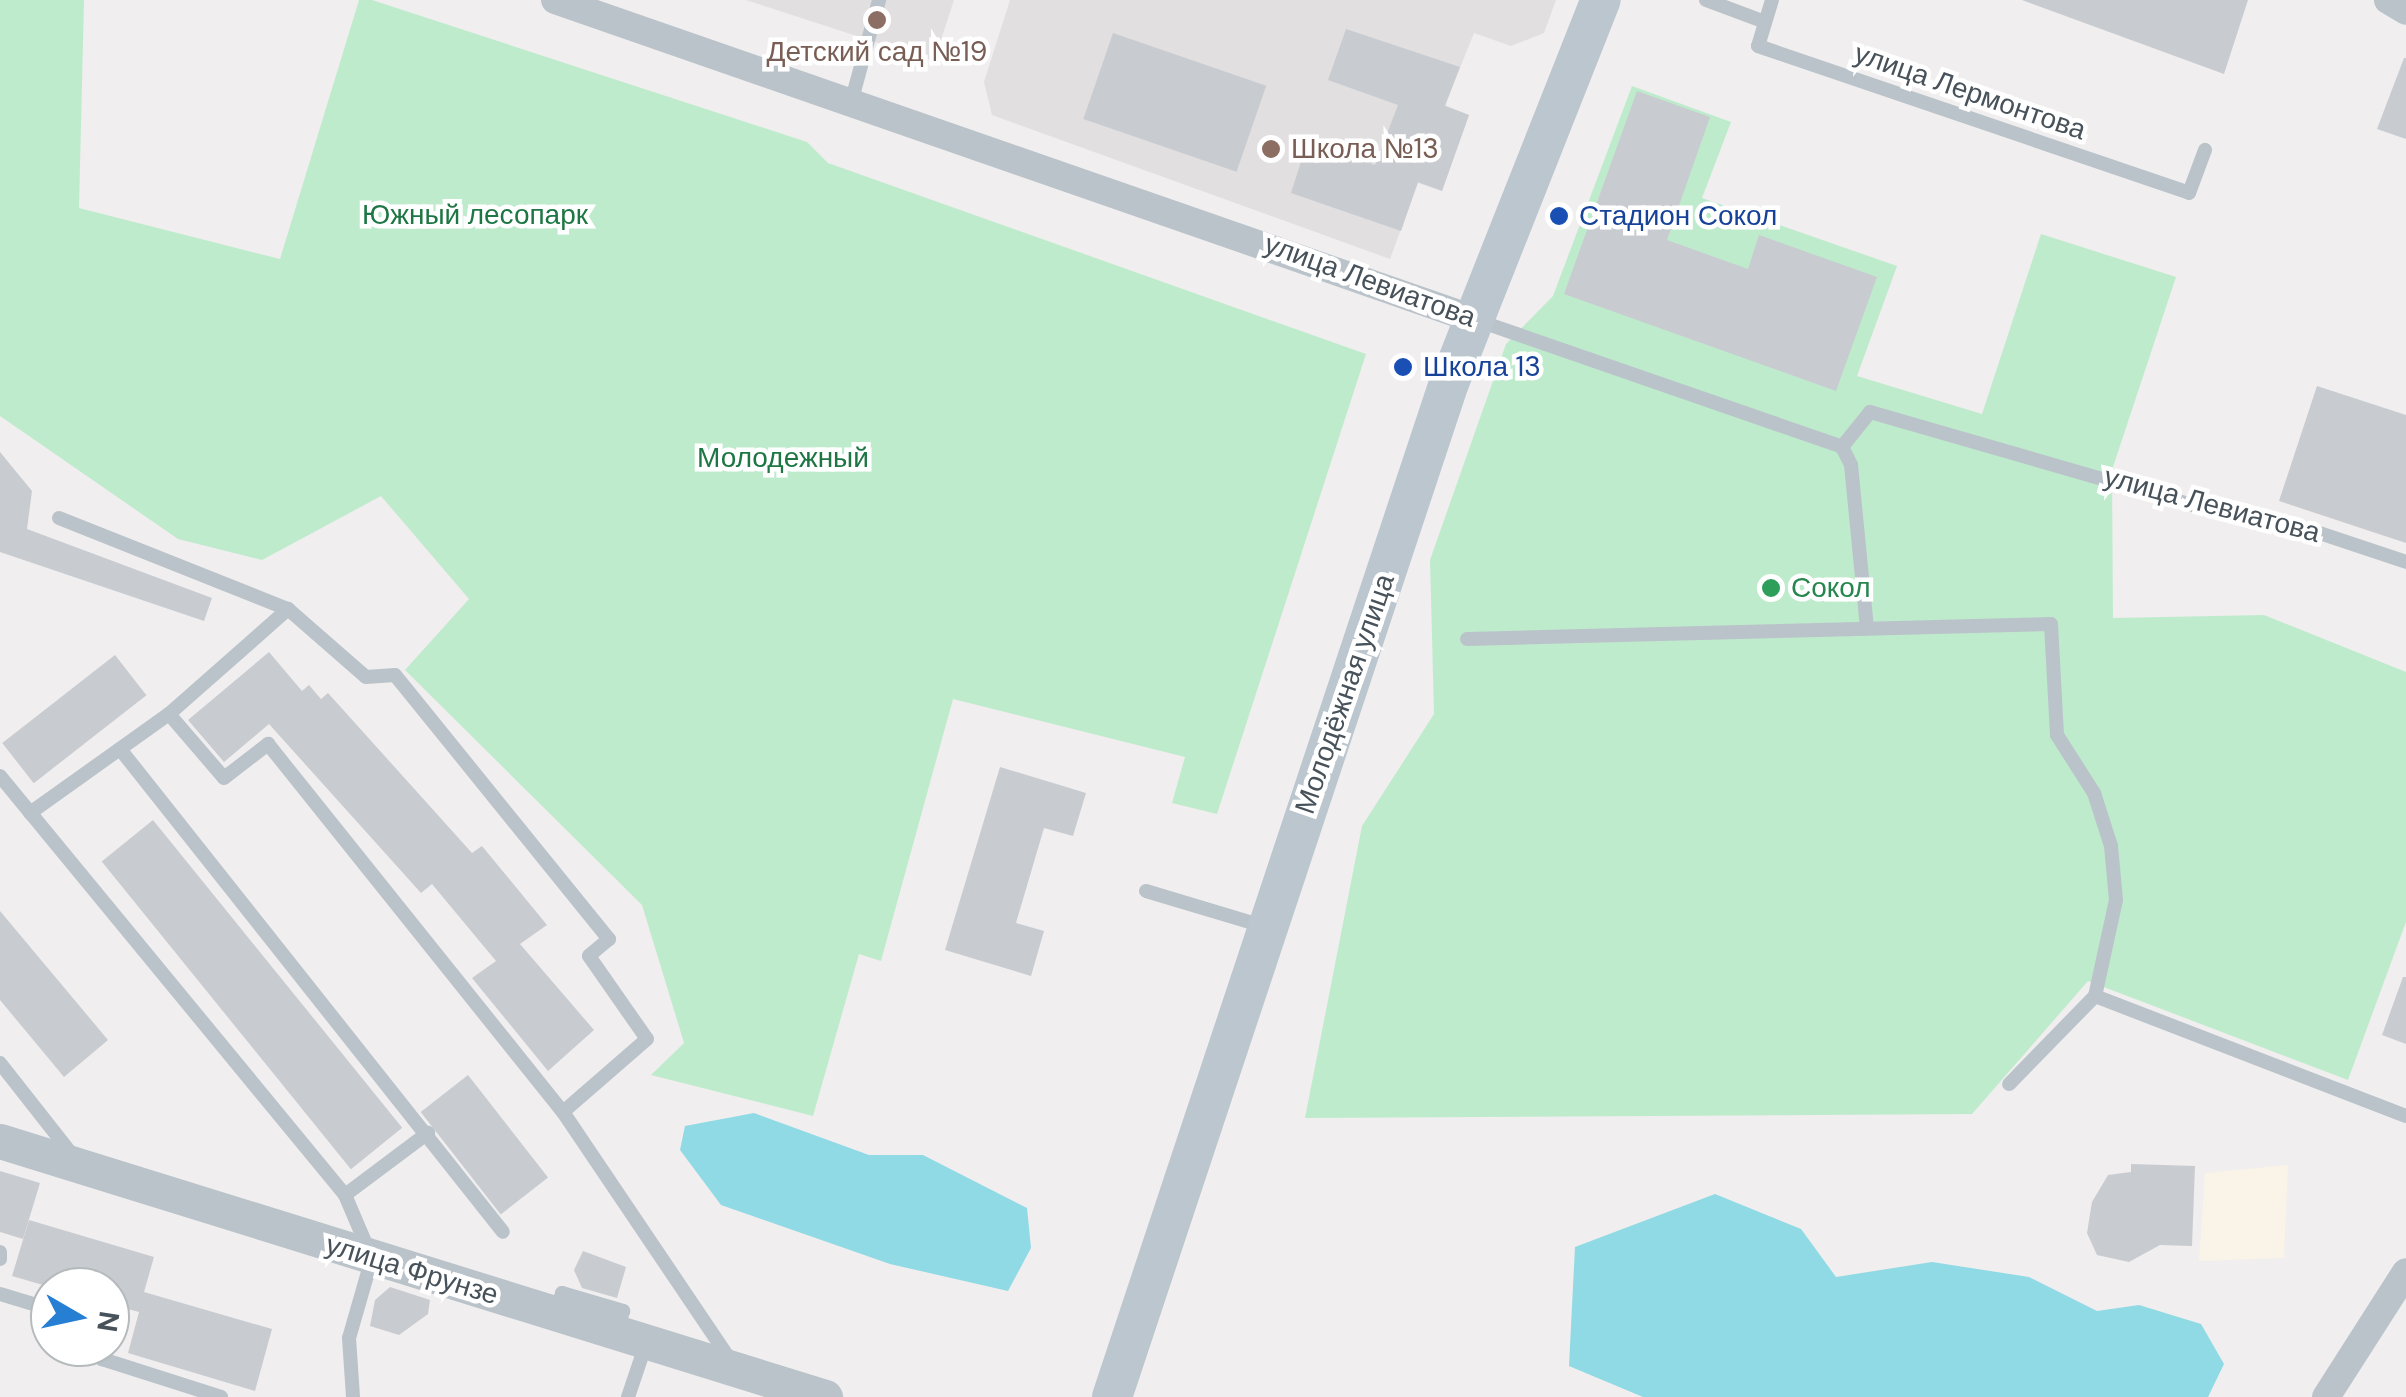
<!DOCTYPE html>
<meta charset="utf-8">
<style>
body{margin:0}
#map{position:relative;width:2406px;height:1397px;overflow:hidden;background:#f0eeee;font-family:"DM Sans",sans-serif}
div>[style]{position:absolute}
.commercial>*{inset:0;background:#faf3e8}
.education>*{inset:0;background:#e1dfdf}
.green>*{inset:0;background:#bfebcd}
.water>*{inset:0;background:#8fdae5}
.building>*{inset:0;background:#c8cbd0;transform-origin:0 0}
.service>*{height:14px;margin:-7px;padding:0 7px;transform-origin:7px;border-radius:7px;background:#bac3ca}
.minor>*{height:28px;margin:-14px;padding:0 14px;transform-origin:14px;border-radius:14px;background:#bac3ca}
.tertiary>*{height:35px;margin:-17.5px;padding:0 17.5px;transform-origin:17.5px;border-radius:17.5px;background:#bac3ca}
.secondary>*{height:40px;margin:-20px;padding:0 20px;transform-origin:20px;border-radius:20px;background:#bbc6ce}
.dots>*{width:28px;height:28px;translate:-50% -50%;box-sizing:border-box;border:5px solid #fff;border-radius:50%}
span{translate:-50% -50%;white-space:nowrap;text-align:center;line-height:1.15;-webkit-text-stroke:9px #fff;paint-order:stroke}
.education-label{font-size:28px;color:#785e54}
.left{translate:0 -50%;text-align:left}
.street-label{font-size:28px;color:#47525a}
.park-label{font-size:28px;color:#1d7643}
.transit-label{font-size:28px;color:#164399}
.leisure-label{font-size:28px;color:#27864d}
.north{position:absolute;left:30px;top:1267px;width:100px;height:100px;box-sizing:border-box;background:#fff;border:2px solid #b5babd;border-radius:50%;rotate:99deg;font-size:28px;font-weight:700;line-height:40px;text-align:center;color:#47525a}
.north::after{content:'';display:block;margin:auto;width:35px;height:45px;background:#267fd2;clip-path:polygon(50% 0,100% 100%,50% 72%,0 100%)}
</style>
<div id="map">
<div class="commercial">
<i style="clip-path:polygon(2288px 1165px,2284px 1258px,2199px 1261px,2205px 1173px)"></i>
</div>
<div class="education">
<i style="clip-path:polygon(746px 0,954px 0,934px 61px)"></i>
<i style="clip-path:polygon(1010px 0,1556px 0,1544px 33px,1511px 46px,1474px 33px,1445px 105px,1469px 115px,1442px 191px,1418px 183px,1390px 259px,992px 115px,984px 82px)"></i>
</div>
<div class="green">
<i style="clip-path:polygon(0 0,84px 0,79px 208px,280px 259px,359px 0,372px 0,807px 142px,828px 163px,1366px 354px,1217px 814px,1172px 803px,1185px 757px,953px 699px,881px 961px,859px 954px,813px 1116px,651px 1075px,684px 1043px,642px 905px,405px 670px,469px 599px,381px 496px,262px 560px,178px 539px,0 416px)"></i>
<i style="clip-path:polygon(1632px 86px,1731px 122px,1702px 198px,1897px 266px,1857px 376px,1982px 414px,2041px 234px,2176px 277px,2112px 470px,2113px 618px,2264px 615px,2406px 672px,2406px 922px,2348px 1080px,2088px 981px,1972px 1114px,1305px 1118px,1362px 826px,1434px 714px,1430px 560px,1506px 344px,1553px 296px)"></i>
</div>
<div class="water">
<i style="clip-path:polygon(754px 1113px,869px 1155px,923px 1155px,1027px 1208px,1031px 1248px,1008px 1291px,890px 1264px,721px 1205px,680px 1150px,685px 1126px)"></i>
<i style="clip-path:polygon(1715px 1194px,1801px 1229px,1836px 1277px,1932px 1262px,2029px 1277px,2097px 1311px,2139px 1305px,2201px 1324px,2224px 1364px,2208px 1397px,1643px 1397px,1569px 1366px,1575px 1247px)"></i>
</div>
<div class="building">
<i style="clip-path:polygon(2022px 0,2248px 0,2224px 74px)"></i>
<i style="clip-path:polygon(1346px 29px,1460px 67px,1445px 106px,1469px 115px,1442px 191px,1418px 182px,1401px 231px,1291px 193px,1308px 140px,1375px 165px,1398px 105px,1328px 80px)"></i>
<i style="left:1113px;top:33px;width:162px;height:91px;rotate:19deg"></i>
<i style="clip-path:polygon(2404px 58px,2406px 58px,2406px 139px,2377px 129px)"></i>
<i style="clip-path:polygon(1637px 91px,1710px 117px,1667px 240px,1748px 269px,1759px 235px,1877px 277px,1836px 391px,1564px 294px)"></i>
<i style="clip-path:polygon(2317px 386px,2406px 415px,2406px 543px,2279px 501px)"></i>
<i style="clip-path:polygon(0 452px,32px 491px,27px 529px,212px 598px,204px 621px,0 552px)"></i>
<i style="clip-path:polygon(269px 652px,302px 691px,309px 685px,321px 699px,328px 693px,472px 853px,482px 846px,547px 925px,520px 944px,594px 1030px,548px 1071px,472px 978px,496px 961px,432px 884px,421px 893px,269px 724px,224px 762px,188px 720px)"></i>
<i style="left:115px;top:655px;width:51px;height:143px;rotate:52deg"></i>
<i style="clip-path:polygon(1000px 767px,1086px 793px,1073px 836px,1044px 828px,1016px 923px,1044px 931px,1031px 976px,945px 950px)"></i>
<i style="left:153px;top:820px;width:396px;height:66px;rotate:51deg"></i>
<i style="clip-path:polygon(0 911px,108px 1040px,64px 1077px,0 1000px)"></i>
<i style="clip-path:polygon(2403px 977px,2406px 977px,2406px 1044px,2382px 1035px)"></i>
<i style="left:468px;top:1075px;width:130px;height:60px;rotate:52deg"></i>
<i style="clip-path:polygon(2131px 1164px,2195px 1166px,2192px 1246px,2160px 1245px,2129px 1262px,2097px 1255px,2087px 1233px,2092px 1202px,2108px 1175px,2131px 1172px)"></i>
<i style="clip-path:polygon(0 1171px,40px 1183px,23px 1239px,0 1232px)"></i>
<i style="clip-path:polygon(29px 1220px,154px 1257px,144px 1292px,272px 1329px,255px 1391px,128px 1353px,139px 1312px,110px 1304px,110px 1287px,50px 1287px,12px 1276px)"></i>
<i style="clip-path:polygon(583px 1251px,626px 1267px,617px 1298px,582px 1288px,574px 1270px)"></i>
<i style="clip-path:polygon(390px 1287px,430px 1300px,428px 1314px,399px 1335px,370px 1326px,375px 1300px)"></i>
</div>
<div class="service">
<i style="left:1706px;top:0;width:63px;rotate:20.4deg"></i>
<i style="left:1772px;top:0;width:48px;rotate:106.9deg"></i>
<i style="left:1758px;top:46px;width:455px;rotate:18.8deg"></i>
<i style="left:2189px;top:193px;width:46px;rotate:-69.6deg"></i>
<i style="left:852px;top:99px;width:103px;rotate:-74.7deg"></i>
<i style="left:1479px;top:321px;width:384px;rotate:19.1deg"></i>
<i style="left:1842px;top:447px;width:45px;rotate:-51.3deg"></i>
<i style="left:1870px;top:412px;width:365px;rotate:16.1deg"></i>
<i style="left:2221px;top:513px;width:59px;rotate:6.8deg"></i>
<i style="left:2280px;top:520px;width:133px;rotate:18.4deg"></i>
<i style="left:1842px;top:447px;width:20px;rotate:63deg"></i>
<i style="left:1851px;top:465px;width:164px;rotate:84.4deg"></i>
<i style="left:59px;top:518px;width:246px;rotate:21.7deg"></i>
<i style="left:1467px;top:639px;width:584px;rotate:-1.47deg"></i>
<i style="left:2051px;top:624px;width:111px;rotate:86.9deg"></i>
<i style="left:2057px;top:735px;width:69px;rotate:57.5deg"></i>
<i style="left:2094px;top:793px;width:56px;rotate:72.2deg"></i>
<i style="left:2111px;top:846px;width:54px;rotate:84.7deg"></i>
<i style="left:2116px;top:900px;width:98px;rotate:102.3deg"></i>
<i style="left:2095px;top:996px;width:123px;rotate:134.3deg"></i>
<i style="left:169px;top:714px;width:84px;rotate:49.3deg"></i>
<i style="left:224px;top:778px;width:56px;rotate:-37.7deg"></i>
<i style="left:268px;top:744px;width:472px;rotate:51.3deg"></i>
<i style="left:120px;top:749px;width:616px;rotate:51.59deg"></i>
<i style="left:0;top:776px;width:543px;rotate:50.53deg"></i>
<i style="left:345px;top:1195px;width:69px;rotate:66.8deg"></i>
<i style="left:372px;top:1258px;width:83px;rotate:106deg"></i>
<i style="left:349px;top:1338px;width:59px;rotate:86.1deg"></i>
<i style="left:30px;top:813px;width:171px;rotate:-35.5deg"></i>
<i style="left:169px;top:714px;width:159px;rotate:-41.4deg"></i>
<i style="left:288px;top:609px;width:103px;rotate:41.1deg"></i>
<i style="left:366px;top:677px;width:29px;rotate:-4deg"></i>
<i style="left:395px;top:675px;width:340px;rotate:51deg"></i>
<i style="left:609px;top:939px;width:26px;rotate:140deg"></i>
<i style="left:589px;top:956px;width:101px;rotate:55.1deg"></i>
<i style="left:647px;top:1039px;width:111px;rotate:139deg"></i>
<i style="left:563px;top:1112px;width:299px;rotate:56deg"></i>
<i style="left:1146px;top:891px;width:125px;rotate:16.7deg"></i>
<i style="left:2095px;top:996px;width:333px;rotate:21.1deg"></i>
<i style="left:0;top:1063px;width:120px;rotate:51.8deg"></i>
<i style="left:345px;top:1195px;width:104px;rotate:-36.8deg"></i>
<i style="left:0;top:1252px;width:7px;rotate:90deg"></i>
<i style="left:0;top:1294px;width:52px;rotate:16.7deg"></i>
<i style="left:556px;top:1312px;width:20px;rotate:-72deg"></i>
<i style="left:562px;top:1293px;width:64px;rotate:16.4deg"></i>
<i style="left:623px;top:1311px;width:20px;rotate:105deg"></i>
<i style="left:110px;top:1326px;width:7px;rotate:90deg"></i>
<i style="left:106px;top:1347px;width:13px;rotate:108deg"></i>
<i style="left:102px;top:1359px;width:125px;rotate:17.7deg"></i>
<i style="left:628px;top:1397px;width:59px;rotate:-71.3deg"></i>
</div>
<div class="minor">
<i style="left:555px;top:0;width:972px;rotate:19.16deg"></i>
<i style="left:2388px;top:0;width:21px;rotate:31deg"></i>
<i style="left:2326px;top:1397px;width:148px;rotate:-57.4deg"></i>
</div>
<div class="tertiary">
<i style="left:0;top:1141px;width:864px;rotate:17.24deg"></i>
</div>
<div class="secondary">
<i style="left:1112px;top:1397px;width:1069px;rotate:-71.62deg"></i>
<i style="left:1449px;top:383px;width:412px;rotate:-68.4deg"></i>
</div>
<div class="dots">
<i style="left:877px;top:20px;background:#8d6e63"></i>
<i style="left:1271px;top:149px;background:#8d6e63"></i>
<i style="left:1559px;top:216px;background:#1a4fb4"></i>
<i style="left:1403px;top:367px;background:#1a4fb4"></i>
<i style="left:1771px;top:588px;background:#2e9e5b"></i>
</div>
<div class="education-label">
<span style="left:877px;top:52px">Детский сад №19</span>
<span class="left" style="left:1291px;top:149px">Школа №13</span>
</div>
<div class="street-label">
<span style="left:1970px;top:92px;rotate:19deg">улица Лермонтова</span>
<span style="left:1370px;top:281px;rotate:20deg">улица Левиатова</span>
<span style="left:2212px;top:505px;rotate:15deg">улица Левиатова</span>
<span style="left:1345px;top:694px;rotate:-71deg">Молодёжная улица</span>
<span style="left:412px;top:1270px;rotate:17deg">улица Фрунзе</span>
</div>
<div class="park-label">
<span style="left:475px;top:215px">Южный лесопарк</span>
<span style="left:783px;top:458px">Молодежный</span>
</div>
<div class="transit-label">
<span class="left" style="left:1579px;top:216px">Стадион Сокол</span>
<span class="left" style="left:1423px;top:367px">Школа 13</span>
</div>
<div class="leisure-label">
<span class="left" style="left:1791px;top:588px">Сокол</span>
</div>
<div class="north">N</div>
</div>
